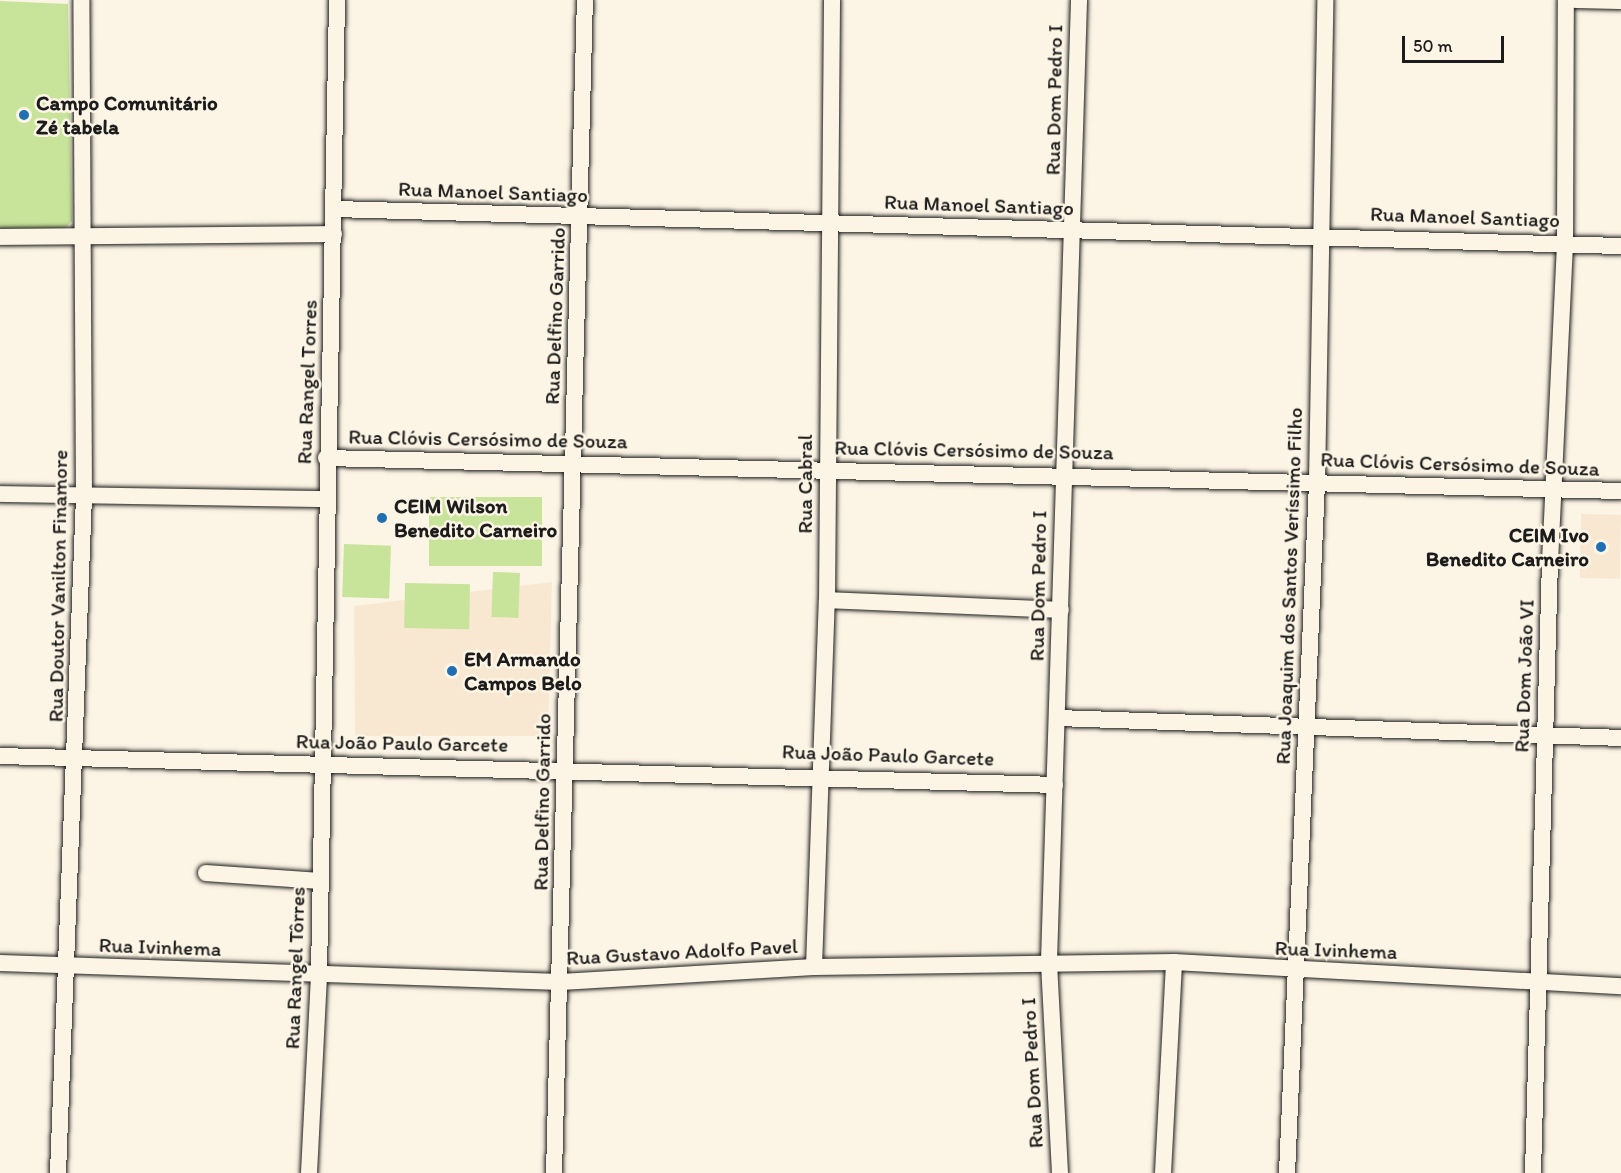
<!DOCTYPE html>
<meta charset="utf-8">
<style>
body{margin:0}
#map{position:relative;width:1621px;height:1173px;overflow:hidden;background:#fcf5e5;font-family:Itim,sans-serif}
div>[style]{position:absolute}
.built>*{inset:0;background:#f9e8d1;transform-origin:0 0}
.green>*{inset:0;background:#c8e39a;transform-origin:0 0}
.roads{filter:drop-shadow(0 0 2px #1c1c1c) drop-shadow(0 0 2px #1c1c1c)}
.minor>*{height:16px;margin:-8px;padding:0 8px;transform-origin:8px;border-radius:8px;background:#fcf5e5}
.dots>*{width:16px;height:16px;translate:-50% -50%;box-sizing:border-box;border:3px solid #fcf5e5;border-radius:50%}
span{translate:-50% -50%;white-space:nowrap;text-align:center;line-height:1.15;-webkit-text-stroke:5px #fcf5e5;paint-order:stroke}
.street-label{font-size:21px;color:#1c1c1c}
.poi-label{font-size:21px;color:#1c1c1c;font-weight:700}
.left{translate:0 -50%;text-align:left}
.right{translate:-100% -50%;text-align:right}
.scale{position:absolute;left:1402px;top:36px;width:102px;height:27px;box-sizing:border-box;border:3px solid #1c1c1c;border-top:0;padding-left:8px;font-size:18px;line-height:21px;white-space:nowrap;color:#1c1c1c;-webkit-text-stroke:4px #fcf5e5;paint-order:stroke}
</style>
<div id="map">
<div class="built">
<i style="left:1581px;top:514px;width:40px;height:64px;rotate:1deg"></i>
<i style="clip-path:polygon(552px 582px,548px 736px,355px 736px,354px 606px)"></i>
</div>
<div class="green">
<i style="clip-path:polygon(0 1px,68px 4px,72px 221px,64px 229px,0 230px)"></i>
<i style="left:429px;top:497px;width:113px;height:69px"></i>
<i style="left:344px;top:544px;width:47px;height:53px;rotate:2deg"></i>
<i style="left:493px;top:572px;width:27px;height:45px;rotate:2deg"></i>
<i style="left:405px;top:583px;width:65px;height:45px;rotate:1deg"></i>
</div>
<div class="roads">
<div class="minor">
<i style="left:1575px;top:0;width:46px;rotate:1.2deg"></i>
<i style="left:335px;top:209px;width:1287px;rotate:1.65deg"></i>
<i style="left:0;top:237px;width:334px;rotate:-0.5deg"></i>
<i style="left:326px;top:458px;width:1295px;rotate:1.46deg"></i>
<i style="left:0;top:494px;width:325px;rotate:0.9deg"></i>
<i style="left:827px;top:600px;width:234px;rotate:2.4deg"></i>
<i style="left:1058px;top:718px;width:563px;rotate:2.03deg"></i>
<i style="left:0;top:756px;width:1055px;rotate:1.57deg"></i>
<i style="left:206px;top:873px;width:114px;rotate:4deg"></i>
<i style="left:0;top:963px;width:561px;rotate:1.94deg"></i>
<i style="left:561px;top:982px;width:253px;rotate:-3.4deg"></i>
<i style="left:814px;top:967px;width:360px;rotate:-0.8deg"></i>
<i style="left:1174px;top:962px;width:448px;rotate:3.1deg"></i>
<i style="left:814px;top:967px;width:367px;rotate:-88deg"></i>
<i style="left:827px;top:600px;width:600px;rotate:-89.52deg"></i>
<i style="left:58px;top:1173px;width:677px;rotate:-87.8deg"></i>
<i style="left:84px;top:496px;width:496px;rotate:-90.3deg"></i>
<i style="left:309px;top:1173px;width:199px;rotate:-87.1deg"></i>
<i style="left:319px;top:974px;width:974px;rotate:-88.94deg"></i>
<i style="left:554px;top:1173px;width:1173px;rotate:-88.49deg"></i>
<i style="left:1060px;top:1173px;width:212px;rotate:-93deg"></i>
<i style="left:1049px;top:961px;width:961px;rotate:-88.21deg"></i>
<i style="left:1163px;top:1173px;width:211px;rotate:-87deg"></i>
<i style="left:1287px;top:1173px;width:692px;rotate:-87.51deg"></i>
<i style="left:1317px;top:482px;width:482px;rotate:-89deg"></i>
<i style="left:1533px;top:1173px;width:611px;rotate:-88.41deg"></i>
<i style="left:1550px;top:562px;width:319px;rotate:-87.3deg"></i>
<i style="left:1565px;top:243px;width:243px;rotate:-89.8deg"></i>
</div>
</div>
<div class="dots">
<i style="left:24px;top:115px;background:#1f6fb2"></i>
<i style="left:382px;top:518px;background:#1f6fb2"></i>
<i style="left:1601px;top:547px;background:#1f6fb2"></i>
<i style="left:452px;top:671px;background:#1f6fb2"></i>
</div>
<div class="street-label">
<span style="left:1054px;top:100px;rotate:-89deg">Rua Dom Pedro I</span>
<span style="left:493px;top:192px;rotate:2deg">Rua Manoel Santiago</span>
<span style="left:979px;top:205px;rotate:2deg">Rua Manoel Santiago</span>
<span style="left:1465px;top:217px;rotate:2deg">Rua Manoel Santiago</span>
<span style="left:555px;top:316px;rotate:-88deg">Rua Delfino Garrido</span>
<span style="left:307px;top:382px;rotate:-88deg">Rua Rangel Torres</span>
<span style="left:488px;top:439px;rotate:1deg">Rua Clóvis Cersósimo de Souza</span>
<span style="left:974px;top:450px;rotate:1deg">Rua Clóvis Cersósimo de Souza</span>
<span style="left:1460px;top:464px;rotate:2deg">Rua Clóvis Cersósimo de Souza</span>
<span style="left:805px;top:484px;rotate:-90deg">Rua Cabral</span>
<span style="left:58px;top:586px;rotate:-89deg">Rua Doutor Vanilton Finamore</span>
<span style="left:1038px;top:586px;rotate:-89deg">Rua Dom Pedro I</span>
<span style="left:1289px;top:586px;rotate:-88deg">Rua Joaquim dos Santos Veríssimo Filho</span>
<span style="left:1524px;top:676px;rotate:-88deg">Rua Dom João VI</span>
<span style="left:402px;top:743px;rotate:1deg">Rua João Paulo Garcete</span>
<span style="left:888px;top:755px;rotate:2deg">Rua João Paulo Garcete</span>
<span style="left:542px;top:802px;rotate:-89deg">Rua Delfino Garrido</span>
<span style="left:160px;top:947px;rotate:2deg">Rua Ivinhema</span>
<span style="left:1336px;top:950px;rotate:2deg">Rua Ivinhema</span>
<span style="left:682px;top:952px;rotate:-3deg">Rua Gustavo Adolfo Pavel</span>
<span style="left:295px;top:968px;rotate:-88deg">Rua Rangel Tôrres</span>
<span style="left:1032px;top:1073px;rotate:-93deg">Rua Dom Pedro I</span>
</div>
<div class="poi-label">
<span class="left" style="left:36px;top:115px">Campo Comunitário<br>Zé tabela</span>
<span class="left" style="left:394px;top:518px">CEIM Wilson<br>Benedito Carneiro</span>
<span class="right" style="left:1589px;top:547px">CEIM Ivo<br>Benedito Carneiro</span>
<span class="left" style="left:464px;top:671px">EM Armando<br>Campos Belo</span>
</div>
<div class="scale">50 m</div>
</div>
